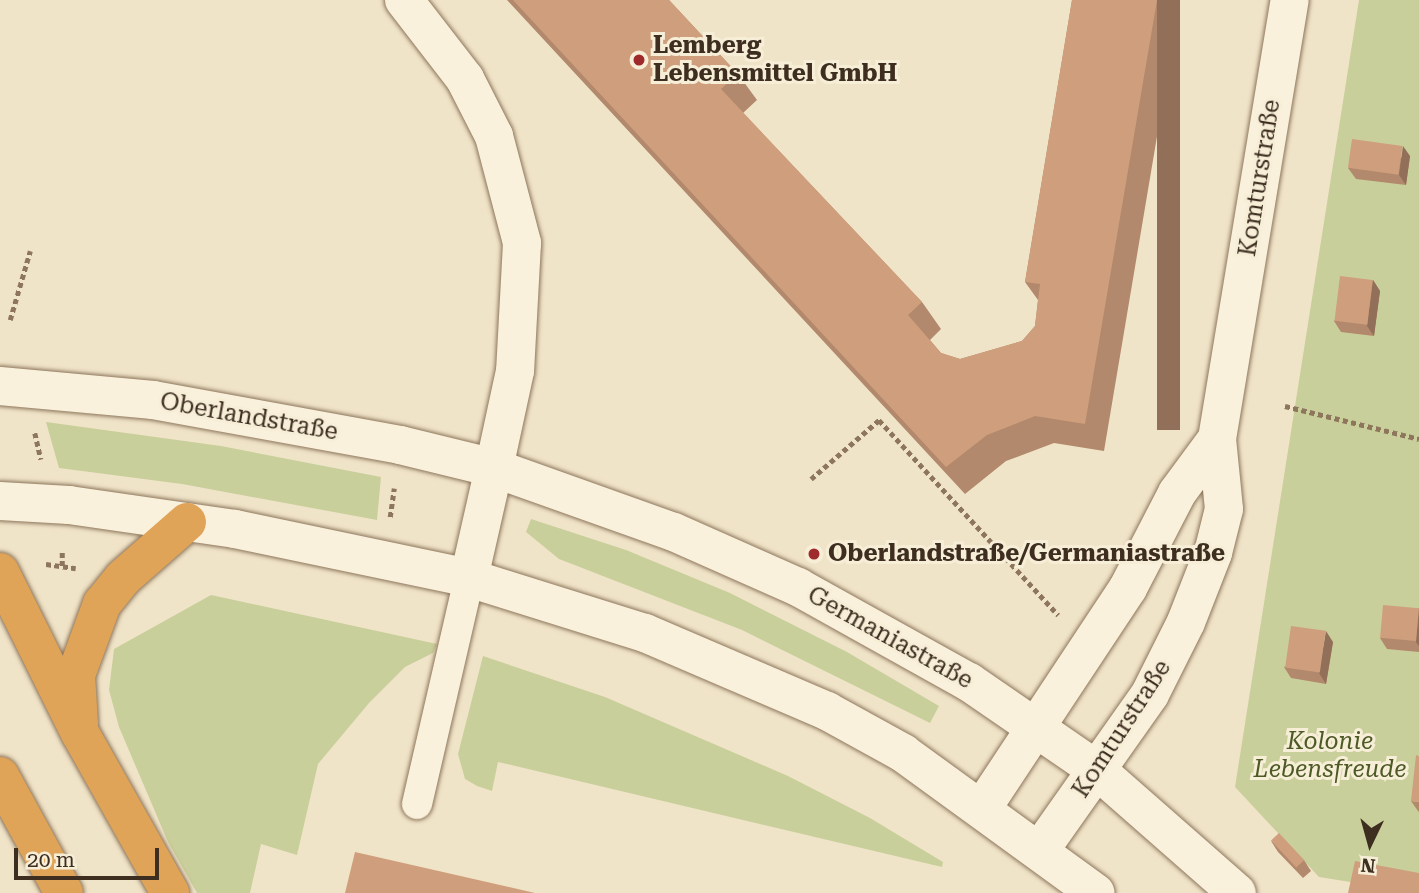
<!DOCTYPE html>
<meta charset="utf-8">
<style>
body{margin:0}
#map{position:relative;width:1419px;height:893px;overflow:hidden;background:#f0e4c8;font-family:"Roboto Serif",serif}
div>[style]{position:absolute}
.green>*{inset:0;background:#c9cf9b}
.path>*{height:4.5px;margin-top:-2.25px;transform-origin:0;background:repeating-linear-gradient(90deg,#8d765c 0 5px,transparent 0 8.5px)}
.roads{filter:drop-shadow(0 0 2px #8d765c) drop-shadow(0 0 2px #8d765c)}
.lane>*{height:30px;margin:-15px;padding:0 15px;transform-origin:15px;border-radius:15px;background:#faf1dc}
.street>*{height:38px;margin:-19px;padding:0 19px;transform-origin:19px;border-radius:19px;background:#faf1dc}
.secondary>*{height:38px;margin:-19px;padding:0 19px;transform-origin:19px;border-radius:19px;background:#faf1dc}
.highway>*{height:38px;margin:-19px;padding:0 19px;transform-origin:19px;border-radius:19px;background:#e0a458}
.wall>*{inset:0;background:#b2896c}
.shaded-wall>*{inset:0;background:#916f58;transform-origin:0 0}
.building>*{inset:0;background:#cf9f7d;transform-origin:0 0}
.dots>*{width:19px;height:19px;translate:-50% -50%;box-sizing:border-box;border:4px solid #f7eed8;border-radius:50%}
span{translate:-50% -50%;white-space:nowrap;text-align:center;line-height:1.15;-webkit-text-stroke:6px #f7eed8;paint-order:stroke}
.poi-label{font-size:24px;color:#3d2e20;font-weight:700}
.left{translate:0 -50%;text-align:left}
.street-label{font-size:24px;color:#3d2e20}
.park-label{font-size:24px;color:#4d5a26;font-style:italic}
.north{position:absolute;left:1335px;top:809px;width:70px;height:70px;-webkit-text-stroke:5px #f7eed8;paint-order:stroke;rotate:185deg;font-size:19px;font-weight:700;line-height:28px;text-align:center;color:#3d2e20}
.north::after{content:'';display:block;margin:auto;width:24px;height:32px;background:#3d2e20;clip-path:polygon(50% 0,100% 100%,50% 72%,0 100%)}
.scale{position:absolute;left:14px;top:848px;width:145px;height:32px;box-sizing:border-box;border:4px solid #3d2e20;border-top:0;padding-left:9px;font-size:21px;line-height:24px;white-space:nowrap;color:#3d2e20;-webkit-text-stroke:5px #f7eed8;paint-order:stroke}
</style>
<div id="map">
<div class="green">
<i style="clip-path:polygon(1359px 0,1419px 0,1419px 893px,1319px 877px,1235px 787px)"></i>
<i style="clip-path:polygon(46px 422px,221px 446px,381px 477px,377px 520px,182px 484px,59px 468px)"></i>
<i style="clip-path:polygon(531px 519px,626px 550px,730px 593px,847px 652px,939px 706px,930px 723px,742px 630px,559px 559px,526px 532px)"></i>
<i style="clip-path:polygon(211px 595px,437px 644px,433px 653px,405px 667px,369px 703px,318px 764px,297px 855px,261px 844px,250px 893px,197px 893px,168px 842px,119px 727px,109px 690px,114px 649px)"></i>
<i style="clip-path:polygon(483px 656px,605px 697px,788px 776px,870px 818px,943px 862px,942px 867px,498px 762px,492px 791px,477px 786px,465px 779px,458px 754px)"></i>
</div>
<div class="path">
<i style="left:10px;top:320px;width:72px;rotate:-73.8deg"></i>
<i style="left:1285px;top:406px;width:138px;rotate:13.8deg"></i>
<i style="left:35px;top:433px;width:27px;rotate:77deg"></i>
<i style="left:811px;top:479px;width:90px;rotate:-40.9deg"></i>
<i style="left:879px;top:420px;width:265px;rotate:47.4deg"></i>
<i style="left:390px;top:517px;width:29px;rotate:-82deg"></i>
<i style="left:46px;top:564px;width:30px;rotate:8deg"></i>
<i style="left:62px;top:566px;width:17px;rotate:-90deg"></i>
</div>
<div class="roads">
<div class="lane">
<i style="left:417px;top:804px;width:232px;rotate:-77deg"></i>
</div>
<div class="street">
<i style="left:404px;top:0;width:100px;rotate:52.3deg"></i>
<i style="left:465px;top:79px;width:64px;rotate:63deg"></i>
<i style="left:494px;top:136px;width:111px;rotate:75.3deg"></i>
<i style="left:522px;top:243px;width:128px;rotate:93.1deg"></i>
<i style="left:515px;top:371px;width:99px;rotate:102.2deg"></i>
</div>
<div class="secondary">
<i style="left:0;top:386px;width:154px;rotate:5.2deg"></i>
<i style="left:153px;top:400px;width:251px;rotate:10.3deg"></i>
<i style="left:400px;top:445px;width:97px;rotate:13.7deg"></i>
<i style="left:494px;top:468px;width:191px;rotate:19.6deg"></i>
<i style="left:674px;top:532px;width:136px;rotate:23.9deg"></i>
<i style="left:798px;top:587px;width:196px;rotate:29.1deg"></i>
<i style="left:969px;top:682px;width:155px;rotate:34.5deg"></i>
<i style="left:1097px;top:770px;width:186px;rotate:41.3deg"></i>
<i style="left:0;top:501px;width:69px;rotate:3.3deg"></i>
<i style="left:69px;top:505px;width:168px;rotate:8.2deg"></i>
<i style="left:235px;top:529px;width:239px;rotate:11.8deg"></i>
<i style="left:469px;top:578px;width:184px;rotate:17.4deg"></i>
<i style="left:645px;top:633px;width:198px;rotate:23.2deg"></i>
<i style="left:827px;top:711px;width:87px;rotate:28.9deg"></i>
<i style="left:903px;top:753px;width:238px;rotate:36deg"></i>
<i style="left:469px;top:578px;width:113px;rotate:-77.2deg"></i>
<i style="left:983px;top:807px;width:263px;rotate:-56.5deg"></i>
<i style="left:1128px;top:588px;width:107px;rotate:-62.7deg"></i>
<i style="left:1177px;top:493px;width:67px;rotate:-53.5deg"></i>
<i style="left:1040px;top:850px;width:191px;rotate:-54.8deg"></i>
<i style="left:1150px;top:694px;width:80px;rotate:-63.4deg"></i>
<i style="left:1186px;top:622px;width:74px;rotate:-68.6deg"></i>
<i style="left:1213px;top:553px;width:45px;rotate:-76deg"></i>
<i style="left:1224px;top:509px;width:70px;rotate:-95.7deg"></i>
<i style="left:1217px;top:439px;width:445px;rotate:-80.6deg"></i>
</div>
<div class="highway">
<i style="left:0;top:572px;width:180px;rotate:63.6deg"></i>
<i style="left:80px;top:733px;width:184px;rotate:60.6deg"></i>
<i style="left:79px;top:724px;width:49px;rotate:-93.5deg"></i>
<i style="left:76px;top:675px;width:76px;rotate:-69.9deg"></i>
<i style="left:102px;top:604px;width:33px;rotate:-51deg"></i>
<i style="left:123px;top:578px;width:85px;rotate:-41.2deg"></i>
<i style="left:0;top:776px;width:133px;rotate:61.3deg"></i>
</div>
</div>
<div class="wall">
<i style="clip-path:polygon(507px 0,669px 0,738px 74px,757px 100px,743px 113px,922px 302px,941px 329px,930px 340px,941px 353px,960px 359px,1022px 341px,1035px 326px,1038px 300px,1025px 282px,1072px 0,1180px 0,1104px 451px,1054px 443px,1006px 461px,965px 494px)"></i>
<i style="clip-path:polygon(1410px 156px,1406px 185px,1356px 179px,1348px 168px)"></i>
<i style="clip-path:polygon(1373px 280px,1380px 291px,1374px 336px,1341px 332px,1334px 321px)"></i>
<i style="clip-path:polygon(1419px 608px,1419px 652px,1387px 649px,1380px 638px)"></i>
<i style="clip-path:polygon(1333px 642px,1326px 684px,1291px 678px,1284px 667px)"></i>
<i style="clip-path:polygon(1411px 801px,1419px 802px,1419px 812px,1418px 811px)"></i>
<i style="clip-path:polygon(1271px 841px,1304px 860px,1311px 871px,1303px 878px,1278px 852px)"></i>
</div>
<div class="shaded-wall">
<i style="left:1157px;top:0;width:23px;height:430px"></i>
<i style="clip-path:polygon(1403px 146px,1410px 156px,1406px 185px,1399px 175px)"></i>
<i style="clip-path:polygon(1373px 280px,1380px 291px,1374px 336px,1367px 326px)"></i>
<i style="clip-path:polygon(1419px 608px,1419px 646px,1416px 642px)"></i>
<i style="clip-path:polygon(1326px 631px,1333px 642px,1326px 684px,1319px 673px)"></i>
</div>
<div class="building">
<i style="clip-path:polygon(513px 0,669px 0,738px 74px,721px 89px,922px 302px,908px 315px,941px 353px,960px 359px,1022px 341px,1035px 326px,1040px 284px,1025px 282px,1072px 0,1157px 0,1085px 424px,1035px 416px,987px 435px,946px 467px)"></i>
<i style="left:1352px;top:139px;width:51px;height:29px;rotate:8deg"></i>
<i style="left:1340px;top:276px;width:33px;height:45px;rotate:7deg"></i>
<i style="left:1383px;top:605px;width:36px;height:33px;rotate:5deg"></i>
<i style="left:1291px;top:626px;width:35px;height:42px;rotate:8deg"></i>
<i style="clip-path:polygon(1416px 755px,1419px 756px,1419px 802px,1411px 801px)"></i>
<i style="left:1279px;top:833px;width:37px;height:11px;rotate:47deg"></i>
<i style="clip-path:polygon(355px 852px,535px 893px,345px 893px)"></i>
<i style="clip-path:polygon(1355px 861px,1419px 873px,1419px 893px,1348px 893px)"></i>
</div>
<div class="dots">
<i style="left:639px;top:60px;background:#9e2a2b"></i>
<i style="left:814px;top:554px;background:#9e2a2b"></i>
</div>
<div class="poi-label">
<span class="left" style="left:653px;top:60px">Lemberg<br>Lebensmittel GmbH</span>
<span class="left" style="left:828px;top:554px">Oberlandstraße/Germaniastraße</span>
</div>
<div class="street-label">
<span style="left:1260px;top:178px;rotate:-81deg">Komturstraße</span>
<span style="left:249px;top:417px;rotate:10deg">Oberlandstraße</span>
<span style="left:890px;top:638px;rotate:29deg">Germaniastraße</span>
<span style="left:1122px;top:729px;rotate:-57deg">Komturstraße</span>
</div>
<div class="park-label">
<span style="left:1330px;top:756px">Kolonie<br>Lebensfreude</span>
</div>
<div class="north">N</div>
<div class="scale">20 m</div>
</div>
